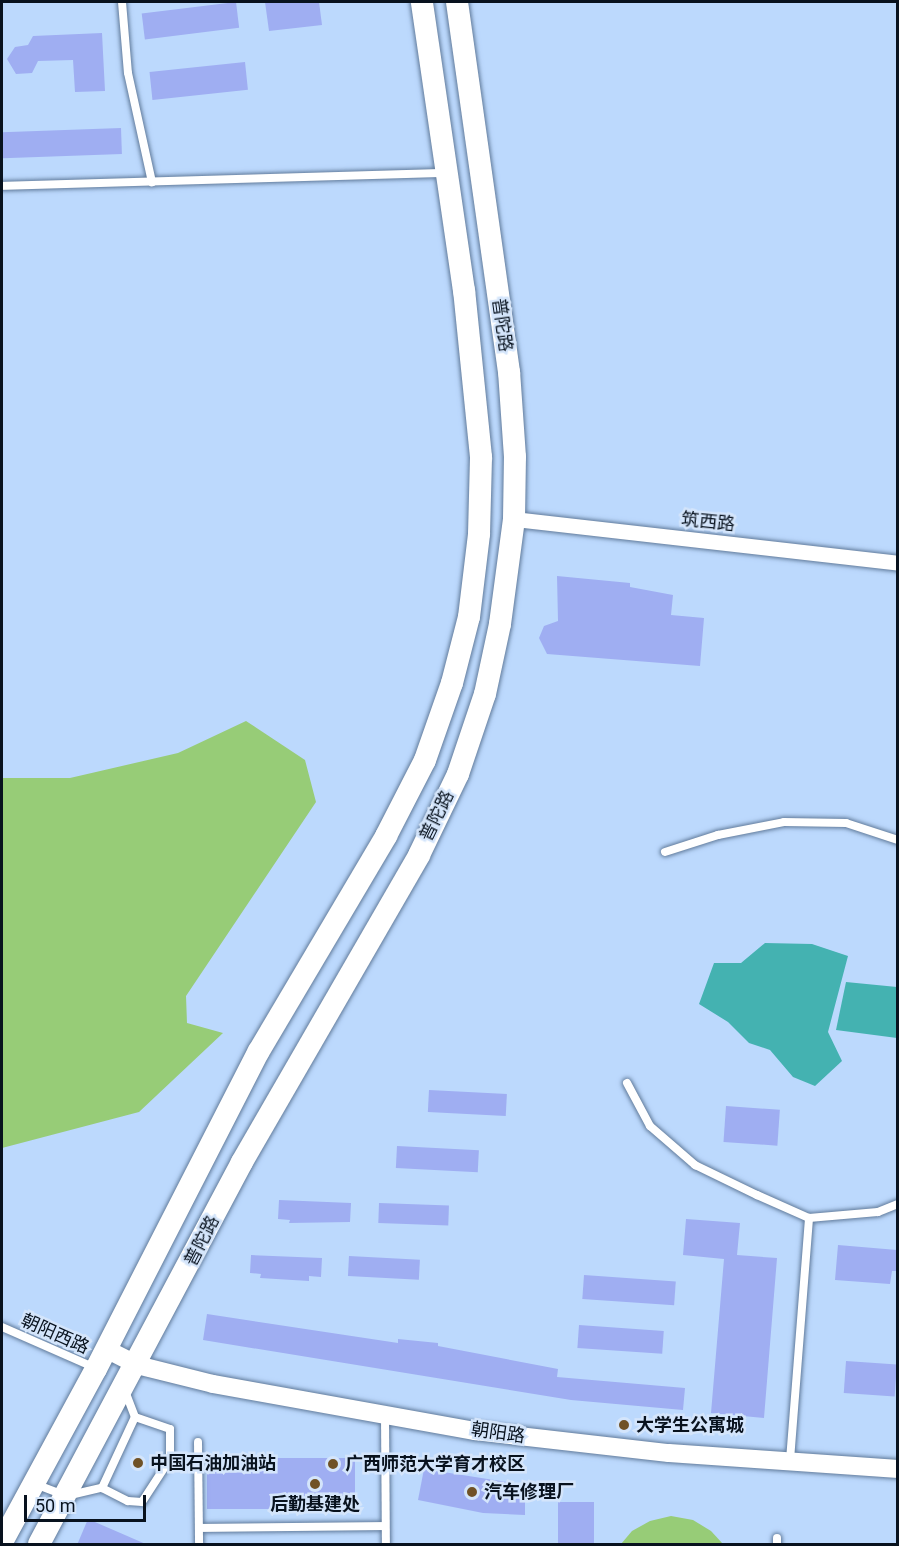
<!DOCTYPE html>
<meta charset="utf-8">
<style>
body{margin:0}
#map{position:relative;width:899px;height:1546px;overflow:hidden;background:#bcd9fd;font-family:Roboto,"Noto Sans SC",sans-serif}
div>[style]{position:absolute}
.green>*{inset:0;background:#97cc77}
.water>*{inset:0;background:#44b2b1}
.building>*{inset:0;background:#9faef2;transform-origin:0 0}
.roads{filter:drop-shadow(0 0 2px #617b9b) drop-shadow(0 0 2px #617b9b)}
.service>*{height:8px;margin:-4px;padding:0 4px;transform-origin:4px;border-radius:4px;background:#fff}
.minor>*{height:15px;margin:-7.5px;padding:0 7.5px;transform-origin:7.5px;border-radius:7.5px;background:#fff}
.tertiary>*{height:18px;margin:-9px;padding:0 9px;transform-origin:9px;border-radius:9px;background:#fff}
.primary>*{height:22px;margin:-11px;padding:0 11px;transform-origin:11px;border-radius:11px;background:#fff}
.dots>*{width:16px;height:16px;translate:-50% -50%;box-sizing:border-box;border:3px solid #d4e5fb;border-radius:50%}
span{translate:-50% -50%;white-space:nowrap;text-align:center;line-height:1.15;-webkit-text-stroke:5px #d4e5fb;paint-order:stroke}
.street-label{font-size:18px;color:#08121e}
.poi-label{font-size:18px;color:#08121e;font-weight:700}
.left{translate:0 -50%;text-align:left}
.frame{position:absolute;inset:0;border:3px solid #08121e;pointer-events:none}
.scale{position:absolute;left:24px;top:1495px;width:122px;height:27px;box-sizing:border-box;border:3px solid #08121e;border-top:0;padding-left:8px;font-size:18px;line-height:21px;white-space:nowrap;color:#08121e;-webkit-text-stroke:4px #d4e5fb;paint-order:stroke}
</style>
<div id="map">
<div class="green">
<i style="clip-path:polygon(246px 721px,305px 760px,316px 802px,186px 996px,187px 1023px,223px 1033px,139px 1112px,2px 1148px,2px 778px,70px 778px,178px 753px)"></i>
<i style="clip-path:polygon(671px 1516px,693px 1520px,711px 1531px,723px 1544px,621px 1544px,632px 1531px,650px 1521px)"></i>
</div>
<div class="water">
<i style="clip-path:polygon(765px 943px,812px 944px,848px 956px,828px 1032px,842px 1061px,815px 1086px,793px 1077px,770px 1050px,749px 1043px,728px 1022px,699px 1004px,714px 963px,741px 963px)"></i>
<i style="clip-path:polygon(846px 982px,897px 987px,897px 1038px,836px 1030px)"></i>
</div>
<div class="building">
<i style="left:236px;top:2px;width:26px;height:95px;rotate:83deg"></i>
<i style="clip-path:polygon(265px 2px,319px 2px,322px 25px,269px 31px)"></i>
<i style="clip-path:polygon(102px 33px,105px 91px,75px 92px,73px 60px,38px 61px,32px 73px,16px 74px,7px 59px,15px 47px,28px 45px,33px 36px)"></i>
<i style="left:245px;top:62px;width:28px;height:96px;rotate:84deg"></i>
<i style="left:121px;top:128px;width:26px;height:119px;rotate:88deg"></i>
<i style="clip-path:polygon(557px 576px,630px 583px,630px 587px,673px 595px,671px 615px,704px 618px,700px 666px,547px 654px,539px 638px,544px 626px,558px 621px)"></i>
<i style="left:429px;top:1090px;width:78px;height:22px;rotate:3deg"></i>
<i style="left:726px;top:1106px;width:54px;height:36px;rotate:4deg"></i>
<i style="left:397px;top:1146px;width:82px;height:22px;rotate:3deg"></i>
<i style="clip-path:polygon(279px 1200px,351px 1203px,350px 1222px,289px 1223px,290px 1220px,278px 1219px)"></i>
<i style="left:379px;top:1203px;width:70px;height:20px;rotate:2deg"></i>
<i style="clip-path:polygon(686px 1219px,740px 1223px,737px 1255px,777px 1258px,764px 1418px,711px 1413px,724px 1259px,683px 1255px)"></i>
<i style="clip-path:polygon(838px 1245px,897px 1250px,897px 1271px,892px 1271px,890px 1284px,835px 1280px)"></i>
<i style="clip-path:polygon(251px 1255px,322px 1258px,321px 1277px,309px 1276px,309px 1281px,260px 1278px,261px 1274px,250px 1273px)"></i>
<i style="left:349px;top:1256px;width:71px;height:20px;rotate:3deg"></i>
<i style="left:584px;top:1275px;width:92px;height:24px;rotate:4deg"></i>
<i style="clip-path:polygon(207px 1314px,398px 1343px,398px 1339px,438px 1343px,438px 1346px,558px 1369px,557px 1377px,685px 1388px,683px 1410px,571px 1400px,203px 1340px)"></i>
<i style="left:579px;top:1325px;width:85px;height:23px;rotate:4deg"></i>
<i style="left:846px;top:1361px;width:51px;height:32px;rotate:4deg"></i>
<i style="clip-path:polygon(217px 1455px,240px 1455px,240px 1465px,276px 1465px,276px 1458px,355px 1458px,355px 1509px,207px 1509px,207px 1465px,217px 1465px)"></i>
<i style="clip-path:polygon(424px 1469px,525px 1485px,525px 1515px,483px 1513px,418px 1500px)"></i>
<i style="left:558px;top:1502px;width:36px;height:43px"></i>
<i style="clip-path:polygon(88px 1519px,148px 1545px,77px 1545px)"></i>
</div>
<div class="roads">
<div class="service">
<i style="left:122px;top:2px;width:71px;rotate:85.2deg"></i>
<i style="left:128px;top:73px;width:112px;rotate:77.6deg"></i>
<i style="left:2px;top:186px;width:443px;rotate:-1.7deg"></i>
<i style="left:665px;top:852px;width:56px;rotate:-17.8deg"></i>
<i style="left:718px;top:835px;width:67px;rotate:-11.1deg"></i>
<i style="left:784px;top:822px;width:62px;rotate:0.9deg"></i>
<i style="left:846px;top:823px;width:55px;rotate:18.1deg"></i>
<i style="left:627px;top:1083px;width:49px;rotate:61.9deg"></i>
<i style="left:650px;top:1126px;width:60px;rotate:40.9deg"></i>
<i style="left:695px;top:1165px;width:69px;rotate:25.8deg"></i>
<i style="left:757px;top:1195px;width:57px;rotate:23.9deg"></i>
<i style="left:809px;top:1218px;width:69px;rotate:-5deg"></i>
<i style="left:878px;top:1212px;width:22px;rotate:-22deg"></i>
<i style="left:2px;top:1327px;width:99px;rotate:23.7deg"></i>
<i style="left:385px;top:1415px;width:129px;rotate:89.6deg"></i>
<i style="left:198px;top:1442px;width:102px;rotate:89.4deg"></i>
<i style="left:790px;top:1460px;width:243px;rotate:-85.5deg"></i>
<i style="left:35px;top:1484px;width:33px;rotate:21deg"></i>
<i style="left:66px;top:1496px;width:37px;rotate:-13deg"></i>
<i style="left:102px;top:1488px;width:78px;rotate:-65.1deg"></i>
<i style="left:135px;top:1417px;width:26px;rotate:-111deg"></i>
<i style="left:102px;top:1488px;width:29px;rotate:27deg"></i>
<i style="left:128px;top:1501px;width:14px;rotate:4deg"></i>
<i style="left:142px;top:1502px;width:51px;rotate:-56.9deg"></i>
<i style="left:170px;top:1459px;width:30px;rotate:-90deg"></i>
<i style="left:170px;top:1429px;width:37px;rotate:-161deg"></i>
<i style="left:199px;top:1528px;width:186px;rotate:-0.6deg"></i>
<i style="left:777px;top:1538px;width:6px;rotate:90deg"></i>
</div>
<div class="minor">
<i style="left:514px;top:519px;width:387px;rotate:6.5deg"></i>
</div>
<div class="tertiary">
<i style="left:106px;top:1349px;width:35px;rotate:27deg"></i>
<i style="left:137px;top:1365px;width:78px;rotate:14deg"></i>
<i style="left:213px;top:1384px;width:266px;rotate:10.2deg"></i>
<i style="left:475px;top:1431px;width:195px;rotate:6.5deg"></i>
<i style="left:669px;top:1453px;width:230px;rotate:4deg"></i>
</div>
<div class="primary">
<i style="left:2px;top:1542px;width:197px;rotate:-61.5deg"></i>
<i style="left:96px;top:1369px;width:357px;rotate:-62.9deg"></i>
<i style="left:259px;top:1051px;width:250px;rotate:-59.4deg"></i>
<i style="left:386px;top:836px;width:85px;rotate:-62.8deg"></i>
<i style="left:425px;top:760px;width:82px;rotate:-70.7deg"></i>
<i style="left:452px;top:683px;width:68px;rotate:-75.6deg"></i>
<i style="left:469px;top:617px;width:84px;rotate:-83.1deg"></i>
<i style="left:479px;top:534px;width:77px;rotate:-88.5deg"></i>
<i style="left:481px;top:457px;width:167px;rotate:-95.8deg"></i>
<i style="left:464px;top:291px;width:292px;rotate:-98.3deg"></i>
<i style="left:39px;top:1544px;width:433px;rotate:-62deg"></i>
<i style="left:242px;top:1162px;width:354px;rotate:-60deg"></i>
<i style="left:419px;top:855px;width:90px;rotate:-64.3deg"></i>
<i style="left:458px;top:774px;width:84px;rotate:-71.4deg"></i>
<i style="left:485px;top:694px;width:72px;rotate:-77.9deg"></i>
<i style="left:500px;top:624px;width:106px;rotate:-82.4deg"></i>
<i style="left:514px;top:519px;width:62px;rotate:-89.1deg"></i>
<i style="left:515px;top:457px;width:85px;rotate:-94deg"></i>
<i style="left:509px;top:372px;width:374px;rotate:-98deg"></i>
</div>
</div>
<div class="dots">
<i style="left:624px;top:1425px;background:#705226"></i>
<i style="left:138px;top:1463px;background:#705226"></i>
<i style="left:333px;top:1464px;background:#705226"></i>
<i style="left:315px;top:1484px;background:#705226"></i>
<i style="left:472px;top:1492px;background:#705226"></i>
</div>
<div class="street-label">
<span style="left:502px;top:325px;rotate:82deg">普陀路</span>
<span style="left:708px;top:522px;rotate:6deg">筑西路</span>
<span style="left:437px;top:816px;rotate:-64deg">普陀路</span>
<span style="left:202px;top:1241px;rotate:-63deg">普陀路</span>
<span style="left:55px;top:1334px;rotate:24deg">朝阳西路</span>
<span style="left:498px;top:1433px;rotate:8deg">朝阳路</span>
</div>
<div class="poi-label">
<span class="left" style="left:636px;top:1425px">大学生公寓城</span>
<span class="left" style="left:150px;top:1463px">中国石油加油站</span>
<span class="left" style="left:345px;top:1464px">广西师范大学育才校区</span>
<span class="left" style="left:484px;top:1492px">汽车修理厂</span>
<span style="left:315px;top:1504px">后勤基建处</span>
</div>
<div class="frame"></div>
<div class="scale">50 m</div>
</div>
